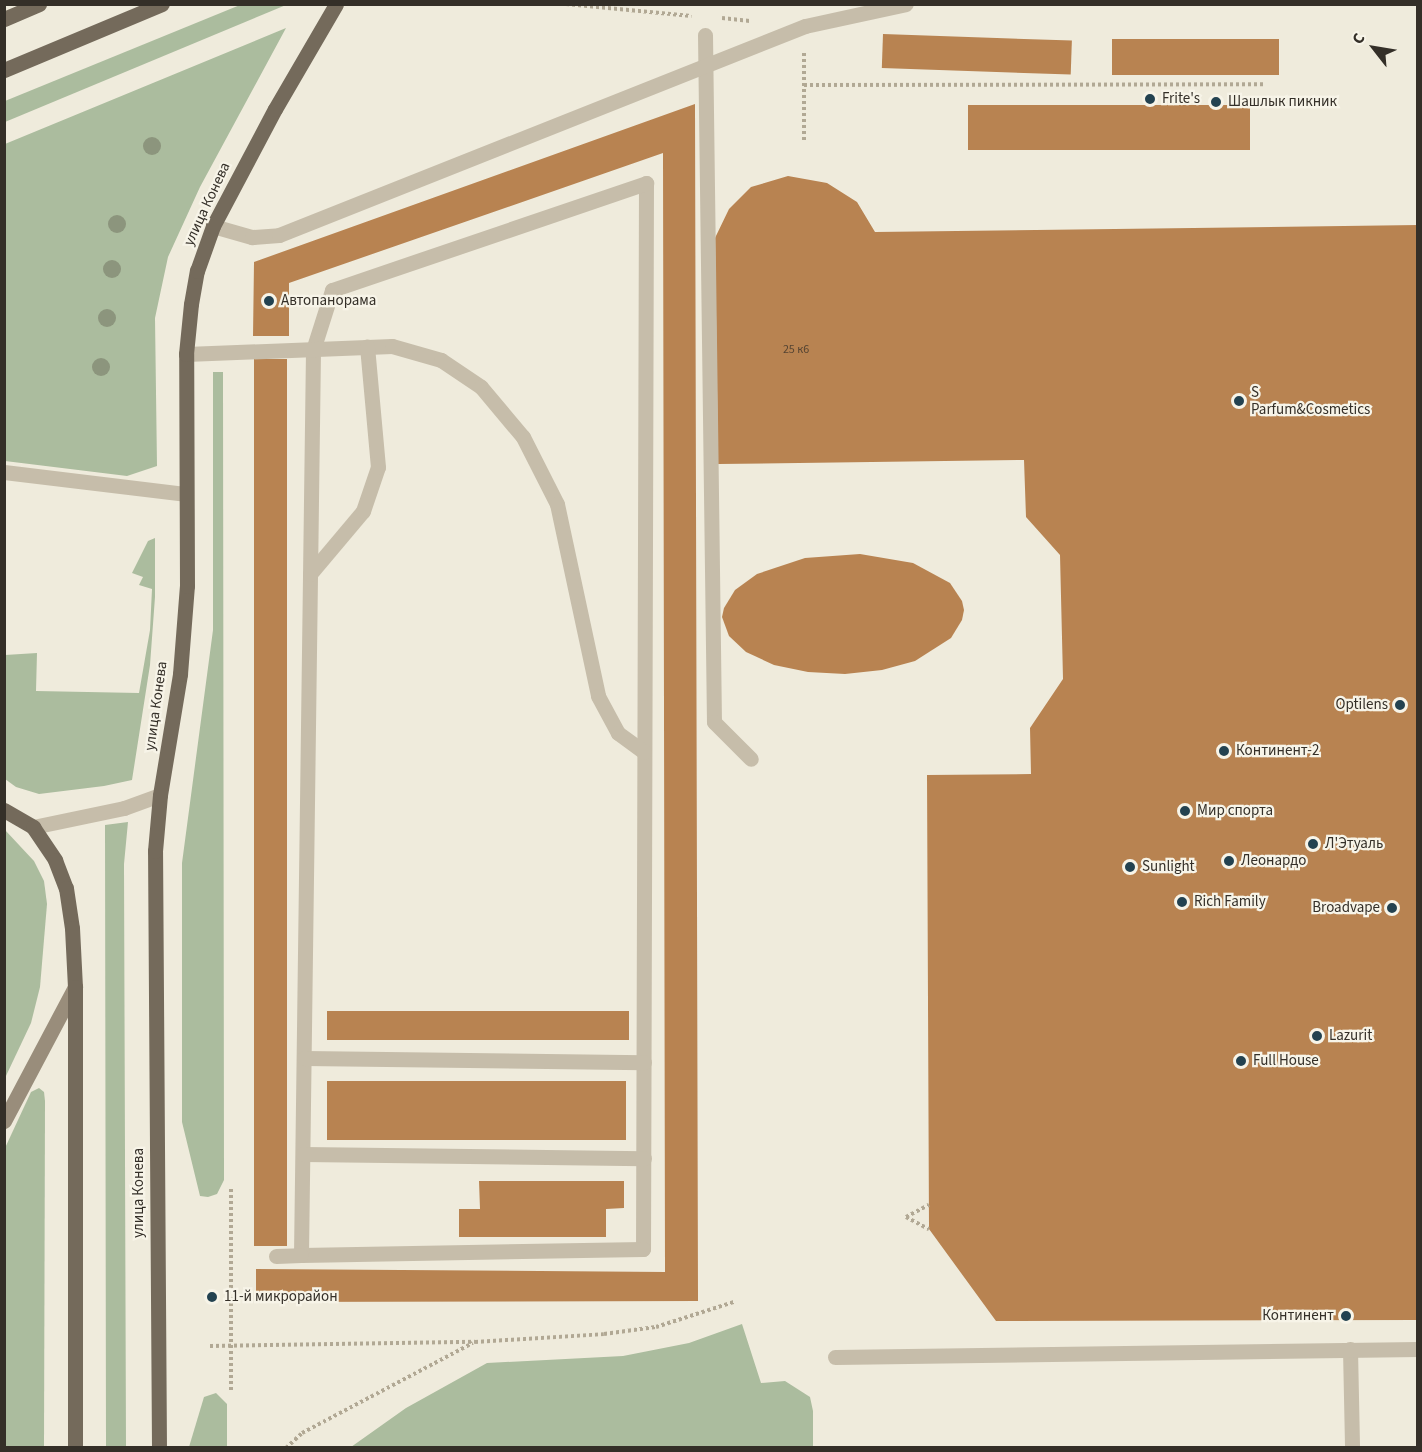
<!DOCTYPE html>
<meta charset="utf-8">
<style>
body{margin:0}
#map{position:relative;width:1422px;height:1452px;overflow:hidden;background:#efebdc;font-family:"Source Sans 3",sans-serif}
div>[style]{position:absolute}
.green>*{inset:0;background:#abbc9e}
.building>*{inset:0;background:#b88351;transform-origin:0 0}
.path>*{height:4px;margin-top:-2px;transform-origin:0;background:repeating-linear-gradient(90deg,#b1a894 0 3px,transparent 0 6px)}
.service>*{height:15px;margin:-7.5px;padding:0 7.5px;transform-origin:7.5px;border-radius:7.5px;background:#c6bdaa}
.minor>*{height:15px;margin:-7.5px;padding:0 7.5px;transform-origin:7.5px;border-radius:7.5px;background:#c6bdaa}
.secondary>*{height:15px;margin:-7.5px;padding:0 7.5px;transform-origin:7.5px;border-radius:7.5px;background:#998d7b}
.primary>*{height:15px;margin:-7.5px;padding:0 7.5px;transform-origin:7.5px;border-radius:7.5px;background:#746a5b}
.trees>*{width:18px;height:18px;margin:-9px;border-radius:50%;background:#8c957d}
.dots>*{width:16px;height:16px;translate:-50% -50%;box-sizing:border-box;border:3px solid #f7f4e8;border-radius:50%}
span{translate:-50% -50%;white-space:nowrap;text-align:center;line-height:1.15;-webkit-text-stroke:4.5px #f7f4e8;paint-order:stroke}
.number-label{font-size:12px;color:#554432}
.number-label span{-webkit-text-stroke-width:0}
.poi-label{font-size:15px;color:#342f28}
.left{translate:0 -50%;text-align:left}
.right{translate:-100% -50%;text-align:right}
.street-label{font-size:15px;color:#342f28}
.frame{position:absolute;inset:0;border:6px solid #342f28;pointer-events:none}
.north{position:absolute;left:1344px;top:18px;width:60px;height:60px;-webkit-text-stroke:4px #f7f4e8;paint-order:stroke;rotate:301deg;font-size:16px;font-weight:700;line-height:24px;text-align:center;color:#342f28}
.north::after{content:'';display:block;margin:auto;width:21px;height:27px;background:#342f28;clip-path:polygon(50% 0,100% 100%,50% 72%,0 100%)}
</style>
<div id="map">
<div class="green">
<i style="clip-path:polygon(240px 5px,286px 5px,5px 122px,5px 101px)"></i>
<i style="clip-path:polygon(286px 28px,200px 187px,168px 257px,155px 318px,157px 466px,127px 476px,5px 461px,5px 144px)"></i>
<i style="clip-path:polygon(213px 372px,223px 372px,224px 1180px,217px 1194px,208px 1197px,200px 1196px,182px 1122px,182px 863px,213px 630px)"></i>
<i style="clip-path:polygon(155px 538px,155px 597px,150px 665px,132px 780px,104px 786px,39px 794px,16px 787px,5px 779px,5px 655px,37px 653px,36px 691px,139px 693px,150px 630px,152px 589px,139px 585px,143px 577px,132px 573px,148px 541px)"></i>
<i style="clip-path:polygon(128px 822px,124px 864px,126px 1447px,106px 1448px,105px 825px)"></i>
<i style="clip-path:polygon(5px 830px,34px 861px,44px 881px,47px 904px,40px 987px,31px 1023px,5px 1078px)"></i>
<i style="clip-path:polygon(39px 1088px,44px 1092px,45px 1101px,44px 1447px,5px 1447px,5px 1148px,31px 1092px)"></i>
<i style="clip-path:polygon(742px 1324px,761px 1383px,785px 1381px,810px 1397px,813px 1411px,813px 1447px,351px 1447px,406px 1408px,487px 1363px,623px 1356px,689px 1343px)"></i>
<i style="clip-path:polygon(216px 1393px,227px 1404px,227px 1447px,189px 1447px,204px 1397px)"></i>
</div>
<div class="building">
<i style="left:883px;top:34px;width:189px;height:34px;rotate:2deg"></i>
<i style="left:1112px;top:39px;width:167px;height:36px"></i>
<i style="clip-path:polygon(695px 104px,698px 1301px,256px 1302px,256px 1269px,665px 1272px,663px 153px,289px 283px,289px 336px,253px 336px,254px 262px)"></i>
<i style="left:968px;top:105px;width:282px;height:45px"></i>
<i style="clip-path:polygon(788px 176px,827px 183px,857px 202px,875px 232px,1418px 225px,1418px 1320px,996px 1321px,929px 1229px,927px 775px,1031px 774px,1030px 728px,1063px 679px,1060px 555px,1026px 517px,1024px 460px,718px 464px,715px 238px,729px 209px,751px 187px)"></i>
<i style="left:254px;top:359px;width:33px;height:887px"></i>
<i style="clip-path:polygon(860px 554px,913px 563px,950px 583px,962px 601px,964px 610px,962px 620px,951px 638px,915px 661px,882px 670px,845px 674px,808px 672px,774px 665px,746px 652px,729px 636px,722px 617px,724px 608px,735px 590px,757px 574px,805px 558px)"></i>
<i style="left:629px;top:1011px;width:29px;height:302px;rotate:90deg"></i>
<i style="left:626px;top:1081px;width:59px;height:299px;rotate:90deg"></i>
<i style="clip-path:polygon(479px 1181px,624px 1181px,624px 1208px,606px 1209px,606px 1237px,459px 1237px,459px 1209px,480px 1209px)"></i>
</div>
<div class="path">
<i style="left:566px;top:4px;width:126px;rotate:5.5deg"></i>
<i style="left:722px;top:18px;width:28px;rotate:6deg"></i>
<i style="left:804px;top:85px;width:460px;rotate:-0.1deg"></i>
<i style="left:804px;top:140px;width:89px;rotate:-90deg"></i>
<i style="left:906px;top:1217px;width:26px;rotate:-28deg"></i>
<i style="left:906px;top:1217px;width:26px;rotate:28deg"></i>
<i style="left:210px;top:1346px;width:265px;rotate:-0.9deg"></i>
<i style="left:475px;top:1342px;width:129px;rotate:-3.5deg"></i>
<i style="left:604px;top:1334px;width:52px;rotate:-7.7deg"></i>
<i style="left:656px;top:1327px;width:82px;rotate:-17.8deg"></i>
<i style="left:231px;top:1390px;width:201px;rotate:-90deg"></i>
<i style="left:286px;top:1448px;width:22px;rotate:-43deg"></i>
<i style="left:302px;top:1433px;width:193px;rotate:-27.8deg"></i>
</div>
<div class="service">
<i style="left:705px;top:35px;width:687px;rotate:89.25deg"></i>
<i style="left:714px;top:722px;width:52px;rotate:45deg"></i>
<i style="left:646px;top:183px;width:1066px;rotate:90.16deg"></i>
<i style="left:643px;top:1249px;width:342px;rotate:179deg"></i>
<i style="left:301px;top:1255px;width:905px;rotate:-89.24deg"></i>
<i style="left:313px;top:350px;width:63px;rotate:-72.4deg"></i>
<i style="left:332px;top:290px;width:332px;rotate:-18.8deg"></i>
<i style="left:186px;top:354px;width:206px;rotate:-2.2deg"></i>
<i style="left:392px;top:346px;width:51px;rotate:15.9deg"></i>
<i style="left:441px;top:360px;width:48px;rotate:34deg"></i>
<i style="left:481px;top:387px;width:65px;rotate:50deg"></i>
<i style="left:523px;top:437px;width:75px;rotate:63.1deg"></i>
<i style="left:557px;top:504px;width:196px;rotate:77.9deg"></i>
<i style="left:598px;top:696px;width:42px;rotate:61.6deg"></i>
<i style="left:618px;top:733px;width:32px;rotate:36deg"></i>
<i style="left:4px;top:472px;width:182px;rotate:6.9deg"></i>
<i style="left:310px;top:574px;width:82px;rotate:-49.9deg"></i>
<i style="left:363px;top:511px;width:46px;rotate:-71.2deg"></i>
<i style="left:378px;top:467px;width:121px;rotate:-95.2deg"></i>
<i style="left:304px;top:1058px;width:340px;rotate:0.7deg"></i>
<i style="left:303px;top:1154px;width:341px;rotate:0.7deg"></i>
<i style="left:276px;top:1256px;width:25px;rotate:-2deg"></i>
<i style="left:1350px;top:1349px;width:99px;rotate:88.8deg"></i>
<i style="left:835px;top:1357px;width:583px;rotate:-0.79deg"></i>
</div>
<div class="minor">
<i style="left:213px;top:226px;width:41px;rotate:15.8deg"></i>
<i style="left:252px;top:237px;width:27px;rotate:-4deg"></i>
<i style="left:279px;top:235px;width:566px;rotate:-21.67deg"></i>
<i style="left:805px;top:26px;width:103px;rotate:-12.3deg"></i>
<i style="left:33px;top:827px;width:93px;rotate:-11.8deg"></i>
<i style="left:124px;top:808px;width:38px;rotate:-20deg"></i>
</div>
<div class="secondary">
<i style="left:4px;top:1121px;width:152px;rotate:-62.1deg"></i>
</div>
<div class="primary">
<i style="left:4px;top:19px;width:38px;rotate:-23deg"></i>
<i style="left:4px;top:70px;width:171px;rotate:-22.7deg"></i>
<i style="left:4px;top:810px;width:34px;rotate:30deg"></i>
<i style="left:33px;top:827px;width:40px;rotate:56deg"></i>
<i style="left:55px;top:860px;width:30px;rotate:69deg"></i>
<i style="left:66px;top:888px;width:40px;rotate:81.5deg"></i>
<i style="left:72px;top:928px;width:59px;rotate:87.1deg"></i>
<i style="left:75px;top:987px;width:461px;rotate:90deg"></i>
<i style="left:159px;top:1448px;width:597px;rotate:-90.38deg"></i>
<i style="left:155px;top:851px;width:56px;rotate:-84.9deg"></i>
<i style="left:160px;top:795px;width:123px;rotate:-80.6deg"></i>
<i style="left:180px;top:674px;width:88px;rotate:-85.5deg"></i>
<i style="left:187px;top:586px;width:232px;rotate:-90.2deg"></i>
<i style="left:186px;top:354px;width:50px;rotate:-84.3deg"></i>
<i style="left:191px;top:304px;width:34px;rotate:-80deg"></i>
<i style="left:197px;top:271px;width:48px;rotate:-70.4deg"></i>
<i style="left:213px;top:226px;width:132px;rotate:-62.1deg"></i>
<i style="left:275px;top:109px;width:121px;rotate:-59.8deg"></i>
</div>
<div class="trees">
<i style="left:152px;top:146px"></i>
<i style="left:117px;top:224px"></i>
<i style="left:112px;top:269px"></i>
<i style="left:107px;top:318px"></i>
<i style="left:101px;top:367px"></i>
</div>
<div class="dots">
<i style="left:1150px;top:99px;background:#234250"></i>
<i style="left:1216px;top:102px;background:#234250"></i>
<i style="left:269px;top:301px;background:#234250"></i>
<i style="left:1239px;top:401px;background:#234250"></i>
<i style="left:1400px;top:705px;background:#234250"></i>
<i style="left:1224px;top:751px;background:#234250"></i>
<i style="left:1185px;top:811px;background:#234250"></i>
<i style="left:1313px;top:844px;background:#234250"></i>
<i style="left:1229px;top:861px;background:#234250"></i>
<i style="left:1130px;top:867px;background:#234250"></i>
<i style="left:1182px;top:902px;background:#234250"></i>
<i style="left:1392px;top:908px;background:#234250"></i>
<i style="left:1317px;top:1036px;background:#234250"></i>
<i style="left:1241px;top:1061px;background:#234250"></i>
<i style="left:212px;top:1297px;background:#234250"></i>
<i style="left:1346px;top:1316px;background:#234250"></i>
</div>
<div class="number-label">
<span style="left:796px;top:350px">25 к6</span>
</div>
<div class="poi-label">
<span class="left" style="left:1162px;top:99px">Frite's</span>
<span class="left" style="left:1228px;top:102px">Шашлык пикник</span>
<span class="left" style="left:281px;top:301px">Автопанорама</span>
<span class="left" style="left:1251px;top:401px">S<br>Parfum&amp;Cosmetics</span>
<span class="right" style="left:1388px;top:705px">Optilens</span>
<span class="left" style="left:1236px;top:751px">Континент-2</span>
<span class="left" style="left:1197px;top:811px">Мир спорта</span>
<span class="left" style="left:1325px;top:844px">Л'Этуаль</span>
<span class="left" style="left:1241px;top:861px">Леонардо</span>
<span class="left" style="left:1142px;top:867px">Sunlight</span>
<span class="left" style="left:1194px;top:902px">Rich Family</span>
<span class="right" style="left:1380px;top:908px">Broadvape</span>
<span class="left" style="left:1329px;top:1036px">Lazurit</span>
<span class="left" style="left:1253px;top:1061px">Full House</span>
<span class="left" style="left:224px;top:1297px">11-й микрорайон</span>
<span class="right" style="left:1334px;top:1316px">Континент</span>
</div>
<div class="street-label">
<span style="left:207px;top:204px;rotate:-65deg">улица Конева</span>
<span style="left:156px;top:706px;rotate:-82deg">улица Конева</span>
<span style="left:139px;top:1193px;rotate:-90deg">улица Конева</span>
</div>
<div class="frame"></div>
<div class="north">С</div>
</div>
